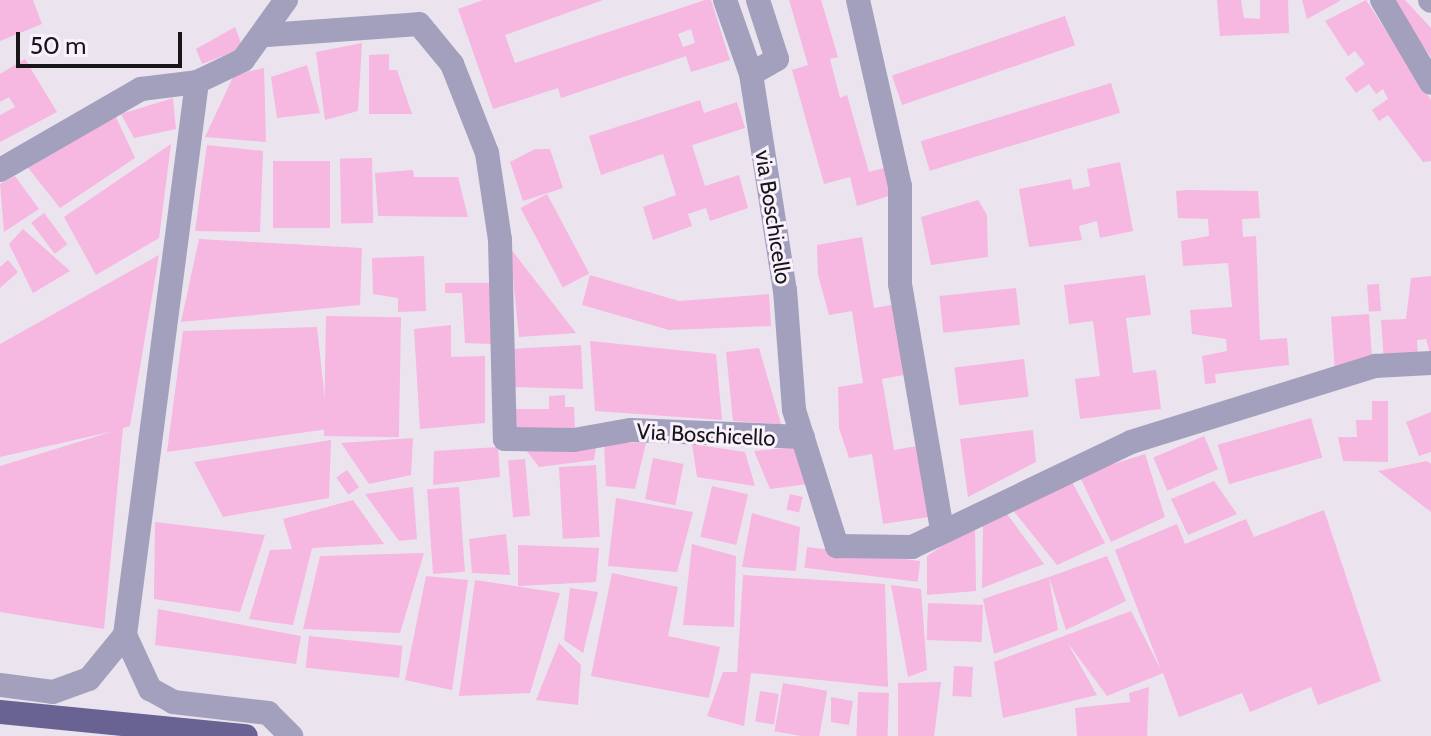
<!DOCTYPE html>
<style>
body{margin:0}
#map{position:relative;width:1431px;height:736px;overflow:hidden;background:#ebe4ef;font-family:Cabin,sans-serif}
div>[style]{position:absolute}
.building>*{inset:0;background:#f6b7e1;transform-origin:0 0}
.minor>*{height:24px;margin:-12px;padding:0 12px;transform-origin:12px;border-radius:12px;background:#a2a0bc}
.major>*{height:24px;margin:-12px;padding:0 12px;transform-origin:12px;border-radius:12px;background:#696394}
span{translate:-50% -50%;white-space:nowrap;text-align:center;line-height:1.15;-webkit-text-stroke:6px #f9f2fc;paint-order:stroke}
.street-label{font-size:22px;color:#19161a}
.scale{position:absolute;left:16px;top:32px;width:166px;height:36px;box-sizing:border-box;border:4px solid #19161a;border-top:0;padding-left:10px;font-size:24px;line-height:28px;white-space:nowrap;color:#19161a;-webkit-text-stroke:6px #f9f2fc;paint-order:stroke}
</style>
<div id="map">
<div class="building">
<i style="clip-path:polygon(0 0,33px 0,42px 24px,0 41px)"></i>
<i style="clip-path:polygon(evenodd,483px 0,603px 0,505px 35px,515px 63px,705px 0,711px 0,730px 60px,691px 72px,686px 56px,561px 98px,558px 88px,493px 109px,458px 9px,483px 0,691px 29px,695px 43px,683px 47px,678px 34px,691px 29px)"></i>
<i style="clip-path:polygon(789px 0,821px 0,838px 57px,830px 59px,840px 98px,847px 95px,869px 172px,884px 168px,892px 195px,857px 206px,850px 177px,824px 184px,792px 70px,808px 65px)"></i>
<i style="clip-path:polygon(1217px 0,1241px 0,1244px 18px,1260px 19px,1260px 0,1288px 0,1289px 33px,1220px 36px)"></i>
<i style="clip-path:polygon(1302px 0,1340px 0,1340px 1px,1307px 19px)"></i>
<i style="clip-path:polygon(1366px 0,1431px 100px,1431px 161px,1423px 162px,1388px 115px,1379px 121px,1372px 110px,1388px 99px,1383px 89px,1376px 94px,1369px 84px,1356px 93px,1345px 78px,1365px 64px,1355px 51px,1348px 56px,1325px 21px)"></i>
<i style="clip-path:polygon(1390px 0,1405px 0,1431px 28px,1431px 57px)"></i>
<i style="left:1065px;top:16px;width:31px;height:183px;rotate:71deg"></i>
<i style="clip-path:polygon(235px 27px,243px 48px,202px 64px,196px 49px)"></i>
<i style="clip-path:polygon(362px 43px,358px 111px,325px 120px,316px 52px)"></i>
<i style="clip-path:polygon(389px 54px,389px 70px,397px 70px,412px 114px,369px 114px,369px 55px)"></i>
<i style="clip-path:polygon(25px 59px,57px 112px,0 142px,0 115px,15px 107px,9px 97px,0 102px,0 74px)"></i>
<i style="clip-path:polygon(307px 65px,320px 113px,277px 118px,271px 77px)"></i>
<i style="clip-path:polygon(264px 68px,266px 142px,205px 137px,234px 75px)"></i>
<i style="left:1111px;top:83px;width:31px;height:199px;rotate:73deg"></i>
<i style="clip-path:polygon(173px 98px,176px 129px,134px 138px,121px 114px)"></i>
<i style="clip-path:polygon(700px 100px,704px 113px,737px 102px,745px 128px,671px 152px,692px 145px,705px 186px,739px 175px,748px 208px,710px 221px,706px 208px,688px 214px,692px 226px,653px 240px,643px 207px,676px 195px,663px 154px,601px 175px,589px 136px)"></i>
<i style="clip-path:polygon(116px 117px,135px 158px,60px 208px,25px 164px)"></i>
<i style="clip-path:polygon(171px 144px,159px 238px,96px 275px,64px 217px)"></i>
<i style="clip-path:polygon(207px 145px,263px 151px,260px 232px,195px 231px)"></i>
<i style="clip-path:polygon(535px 149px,550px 149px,563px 188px,523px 201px,510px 162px)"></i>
<i style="left:372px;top:158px;width:65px;height:32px;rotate:89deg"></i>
<i style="left:330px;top:161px;width:67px;height:57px;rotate:90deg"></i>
<i style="clip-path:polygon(1120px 162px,1133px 231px,1100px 238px,1097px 221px,1079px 226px,1082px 240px,1029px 247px,1019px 189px,1071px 179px,1073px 190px,1090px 186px,1087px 169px)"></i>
<i style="clip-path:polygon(413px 170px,414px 177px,458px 177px,468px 217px,378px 216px,375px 173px)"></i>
<i style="clip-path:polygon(15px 176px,39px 209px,4px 232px,0 184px)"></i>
<i style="clip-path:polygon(1187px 190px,1258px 191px,1260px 218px,1242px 219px,1243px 237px,1256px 236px,1260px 340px,1287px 338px,1289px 365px,1215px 374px,1216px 383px,1205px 384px,1202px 356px,1227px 351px,1226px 339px,1192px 334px,1190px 310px,1232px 307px,1228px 263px,1183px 266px,1181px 241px,1209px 236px,1208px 219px,1178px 218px,1176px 191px)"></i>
<i style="left:547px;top:194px;width:90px;height:30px;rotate:62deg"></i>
<i style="clip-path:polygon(978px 200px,987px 215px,988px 257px,931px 265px,921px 217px)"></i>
<i style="left:44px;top:213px;width:39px;height:16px;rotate:53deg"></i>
<i style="clip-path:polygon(23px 229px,70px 271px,33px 293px,9px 244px)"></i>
<i style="clip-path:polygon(862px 237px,874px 308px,897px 304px,909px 374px,882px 379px,894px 450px,917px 446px,929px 517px,883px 524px,872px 454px,849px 458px,839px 428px,838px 387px,863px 383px,852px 311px,829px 315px,818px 275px,817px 245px)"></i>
<i style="clip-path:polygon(199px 239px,362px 248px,360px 305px,181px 322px)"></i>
<i style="clip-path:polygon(510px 248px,576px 333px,519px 337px)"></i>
<i style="clip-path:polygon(159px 255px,130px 426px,123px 428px,104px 629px,0 612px,0 466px,114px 431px,0 457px,0 344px)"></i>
<i style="clip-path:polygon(424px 256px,426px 311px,398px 312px,398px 298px,373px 294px,372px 258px)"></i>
<i style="clip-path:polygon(8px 260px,18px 272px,0 288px,0 267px)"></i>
<i style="clip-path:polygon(590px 275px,679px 301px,769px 294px,771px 326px,669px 330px,582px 305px)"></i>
<i style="clip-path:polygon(1145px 275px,1151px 315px,1126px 318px,1133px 373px,1156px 370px,1161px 409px,1080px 419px,1075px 379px,1100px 376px,1093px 321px,1069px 324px,1064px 285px)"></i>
<i style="clip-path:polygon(1431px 276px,1431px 357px,1426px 339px,1417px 340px,1418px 358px,1384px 362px,1381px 320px,1406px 319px,1411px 278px)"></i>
<i style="clip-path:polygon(445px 283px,493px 283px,492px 344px,465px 343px,462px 293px,445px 293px)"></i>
<i style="left:1379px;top:284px;width:27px;height:12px;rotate:86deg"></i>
<i style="left:1016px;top:288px;width:37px;height:77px;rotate:84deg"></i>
<i style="left:1369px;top:314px;width:51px;height:38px;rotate:86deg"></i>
<i style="left:326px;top:316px;width:75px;height:120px;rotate:1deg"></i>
<i style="clip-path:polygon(451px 325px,451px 357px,485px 356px,485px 423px,420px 429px,414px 329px)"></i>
<i style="clip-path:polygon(317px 327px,328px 429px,167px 452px,183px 331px)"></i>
<i style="clip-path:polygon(590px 341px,716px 354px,722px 420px,595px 411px)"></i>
<i style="clip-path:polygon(581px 345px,583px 389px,511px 387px,510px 349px)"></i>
<i style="clip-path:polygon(759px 348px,781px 424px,733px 421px,726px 352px)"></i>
<i style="left:1024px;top:359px;width:38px;height:70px;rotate:83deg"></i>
<i style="clip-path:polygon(565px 395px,565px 407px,574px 407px,575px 432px,511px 434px,506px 409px,549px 409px,549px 396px)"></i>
<i style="clip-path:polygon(1372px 401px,1388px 401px,1388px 462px,1343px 461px,1338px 437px,1357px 437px,1356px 420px,1372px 420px)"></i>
<i style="clip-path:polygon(1431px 412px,1431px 452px,1419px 456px,1406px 422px)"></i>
<i style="left:1311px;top:418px;width:41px;height:97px;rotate:74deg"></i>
<i style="clip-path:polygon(1033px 430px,1036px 462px,968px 497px,960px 439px)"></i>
<i style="left:1204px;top:436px;width:36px;height:55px;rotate:67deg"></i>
<i style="clip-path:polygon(413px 438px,411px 475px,369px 484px,341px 443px)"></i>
<i style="clip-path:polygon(331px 440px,329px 498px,223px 517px,194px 462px)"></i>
<i style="clip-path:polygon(597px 440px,594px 460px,539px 467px,526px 450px)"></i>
<i style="clip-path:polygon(604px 442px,646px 443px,635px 489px,606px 486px)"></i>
<i style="clip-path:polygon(692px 444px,745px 452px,755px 486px,697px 477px)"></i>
<i style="clip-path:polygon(498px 447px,500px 477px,433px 485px,434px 451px)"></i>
<i style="clip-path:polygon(796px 447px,808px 484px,770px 489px,754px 451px)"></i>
<i style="clip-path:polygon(1145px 454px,1165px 517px,1111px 542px,1079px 475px)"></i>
<i style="left:653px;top:458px;width:31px;height:42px;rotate:11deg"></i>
<i style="left:525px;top:459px;width:57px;height:17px;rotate:85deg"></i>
<i style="clip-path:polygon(1427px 461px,1431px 464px,1431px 512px,1378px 471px)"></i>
<i style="left:596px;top:465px;width:72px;height:37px;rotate:87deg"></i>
<i style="left:347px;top:470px;width:21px;height:13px;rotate:55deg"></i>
<i style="clip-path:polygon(1214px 481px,1237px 514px,1188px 535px,1171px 499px)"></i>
<i style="clip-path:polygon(1072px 482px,1105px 543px,1057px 565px,1012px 509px)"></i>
<i style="left:712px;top:486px;width:37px;height:52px;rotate:13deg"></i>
<i style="clip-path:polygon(413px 487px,417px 539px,399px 541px,365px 494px)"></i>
<i style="left:459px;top:487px;width:85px;height:32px;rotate:86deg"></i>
<i style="left:790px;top:494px;width:13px;height:16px;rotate:13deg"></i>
<i style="clip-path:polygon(616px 498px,693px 512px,677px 572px,608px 566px)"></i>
<i style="clip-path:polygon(353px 500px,384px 544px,312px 548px,293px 625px,249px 619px,270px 550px,292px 549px,283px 519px)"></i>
<i style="clip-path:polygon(1324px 510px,1381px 681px,1318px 705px,1311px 687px,1250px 712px,1242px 693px,1179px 717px,1163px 673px,1107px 696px,1067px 642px,1097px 695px,1003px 718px,994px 662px,1131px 611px,1161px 670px,1115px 550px,1177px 524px,1185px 544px,1246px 519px,1254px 537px)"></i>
<i style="clip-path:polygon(752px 513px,800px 527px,796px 571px,742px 567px)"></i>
<i style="clip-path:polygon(1007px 514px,1044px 564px,982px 588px,983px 526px)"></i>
<i style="clip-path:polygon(155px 522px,265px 535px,240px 612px,154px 599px)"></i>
<i style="clip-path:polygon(975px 524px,976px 591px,927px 595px,927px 556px)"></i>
<i style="clip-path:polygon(506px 534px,510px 575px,472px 573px,469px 539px)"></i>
<i style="clip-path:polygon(692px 544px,736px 556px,734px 627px,683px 625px)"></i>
<i style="clip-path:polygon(518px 545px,599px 548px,596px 582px,518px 586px)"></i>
<i style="left:807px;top:547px;width:114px;height:21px;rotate:7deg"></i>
<i style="clip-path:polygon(424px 553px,400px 633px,303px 629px,320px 556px)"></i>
<i style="clip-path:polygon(1107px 556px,1126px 601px,1066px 630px,1049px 577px)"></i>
<i style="clip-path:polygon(612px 573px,678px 587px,668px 636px,720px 647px,709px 698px,591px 676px)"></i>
<i style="clip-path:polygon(743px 575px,885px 584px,888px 687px,751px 673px,744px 726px,707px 716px,723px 672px,737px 672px)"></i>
<i style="clip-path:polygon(426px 576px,468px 580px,452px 690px,405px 680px)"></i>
<i style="clip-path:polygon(1049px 577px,1058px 630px,994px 654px,983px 599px)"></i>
<i style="clip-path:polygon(475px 580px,560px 593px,530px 693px,459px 696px)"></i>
<i style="clip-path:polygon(891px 585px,921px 589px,927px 670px,908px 677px)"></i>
<i style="clip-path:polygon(570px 588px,598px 592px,583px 653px,564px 640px)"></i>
<i style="left:928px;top:603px;width:55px;height:37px;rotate:2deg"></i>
<i style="clip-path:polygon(158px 609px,301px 636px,296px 664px,155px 645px)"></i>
<i style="left:309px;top:636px;width:94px;height:32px;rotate:6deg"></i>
<i style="clip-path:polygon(559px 643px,581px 665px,578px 705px,536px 700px)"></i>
<i style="left:954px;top:666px;width:19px;height:30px;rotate:3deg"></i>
<i style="clip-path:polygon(941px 682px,934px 736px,898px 736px,898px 683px)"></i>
<i style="left:783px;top:683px;width:45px;height:49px;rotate:10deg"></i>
<i style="clip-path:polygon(1149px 687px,1147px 736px,1077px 736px,1075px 708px,1130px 702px,1129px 693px)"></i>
<i style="left:760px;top:691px;width:19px;height:31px;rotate:9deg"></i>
<i style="left:858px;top:692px;width:31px;height:44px;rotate:2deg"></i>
<i style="clip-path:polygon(831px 697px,853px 701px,849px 725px,831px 722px)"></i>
</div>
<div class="minor">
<i style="left:725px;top:0;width:78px;rotate:70.6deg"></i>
<i style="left:751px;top:74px;width:219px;rotate:81.1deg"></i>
<i style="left:785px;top:290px;width:120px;rotate:85.7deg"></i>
<i style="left:794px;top:410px;width:143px;rotate:72.5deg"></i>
<i style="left:837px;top:546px;width:75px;rotate:0.8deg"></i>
<i style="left:912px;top:547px;width:243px;rotate:-25.6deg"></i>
<i style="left:1131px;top:442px;width:256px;rotate:-17.3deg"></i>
<i style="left:1375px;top:366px;width:56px;rotate:-3.1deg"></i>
<i style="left:858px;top:0;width:191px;rotate:77.3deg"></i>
<i style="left:900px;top:186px;width:98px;rotate:90deg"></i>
<i style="left:900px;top:284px;width:251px;rotate:80.3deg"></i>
<i style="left:1382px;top:0;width:96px;rotate:59.4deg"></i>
<i style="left:1430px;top:0;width:1px;rotate:45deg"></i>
<i style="left:267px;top:35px;width:152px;rotate:-4.1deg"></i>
<i style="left:419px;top:24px;width:52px;rotate:50.5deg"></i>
<i style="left:452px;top:64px;width:96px;rotate:68.5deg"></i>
<i style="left:487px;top:153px;width:88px;rotate:81.5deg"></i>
<i style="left:500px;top:240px;width:199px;rotate:88.6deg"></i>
<i style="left:505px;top:439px;width:69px;rotate:0.8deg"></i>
<i style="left:574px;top:440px;width:58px;rotate:-10deg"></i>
<i style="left:631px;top:430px;width:172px;rotate:2.3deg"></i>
<i style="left:751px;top:74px;width:30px;rotate:-30deg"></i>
<i style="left:777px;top:59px;width:62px;rotate:-107.9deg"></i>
<i style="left:197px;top:82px;width:558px;rotate:97.42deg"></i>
<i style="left:125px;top:635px;width:60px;rotate:65.2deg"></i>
<i style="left:150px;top:689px;width:26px;rotate:29deg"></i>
<i style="left:173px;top:702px;width:96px;rotate:6.6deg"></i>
<i style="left:268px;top:713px;width:33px;rotate:45deg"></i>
<i style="left:0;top:170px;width:163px;rotate:-29.9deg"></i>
<i style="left:141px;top:89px;width:56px;rotate:-7.1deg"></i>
<i style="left:197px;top:82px;width:51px;rotate:-25.6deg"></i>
<i style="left:243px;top:60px;width:74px;rotate:-54.4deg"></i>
<i style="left:0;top:685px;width:53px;rotate:7.5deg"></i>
<i style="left:53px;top:692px;width:38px;rotate:-20deg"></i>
<i style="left:89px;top:679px;width:57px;rotate:-50.7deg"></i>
</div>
<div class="major">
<i style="left:0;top:712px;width:247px;rotate:5.6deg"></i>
</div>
<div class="street-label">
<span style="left:773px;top:217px;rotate:81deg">via Boschicello</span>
<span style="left:706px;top:435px;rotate:3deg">Via Boschicello</span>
</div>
<div class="scale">50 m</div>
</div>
